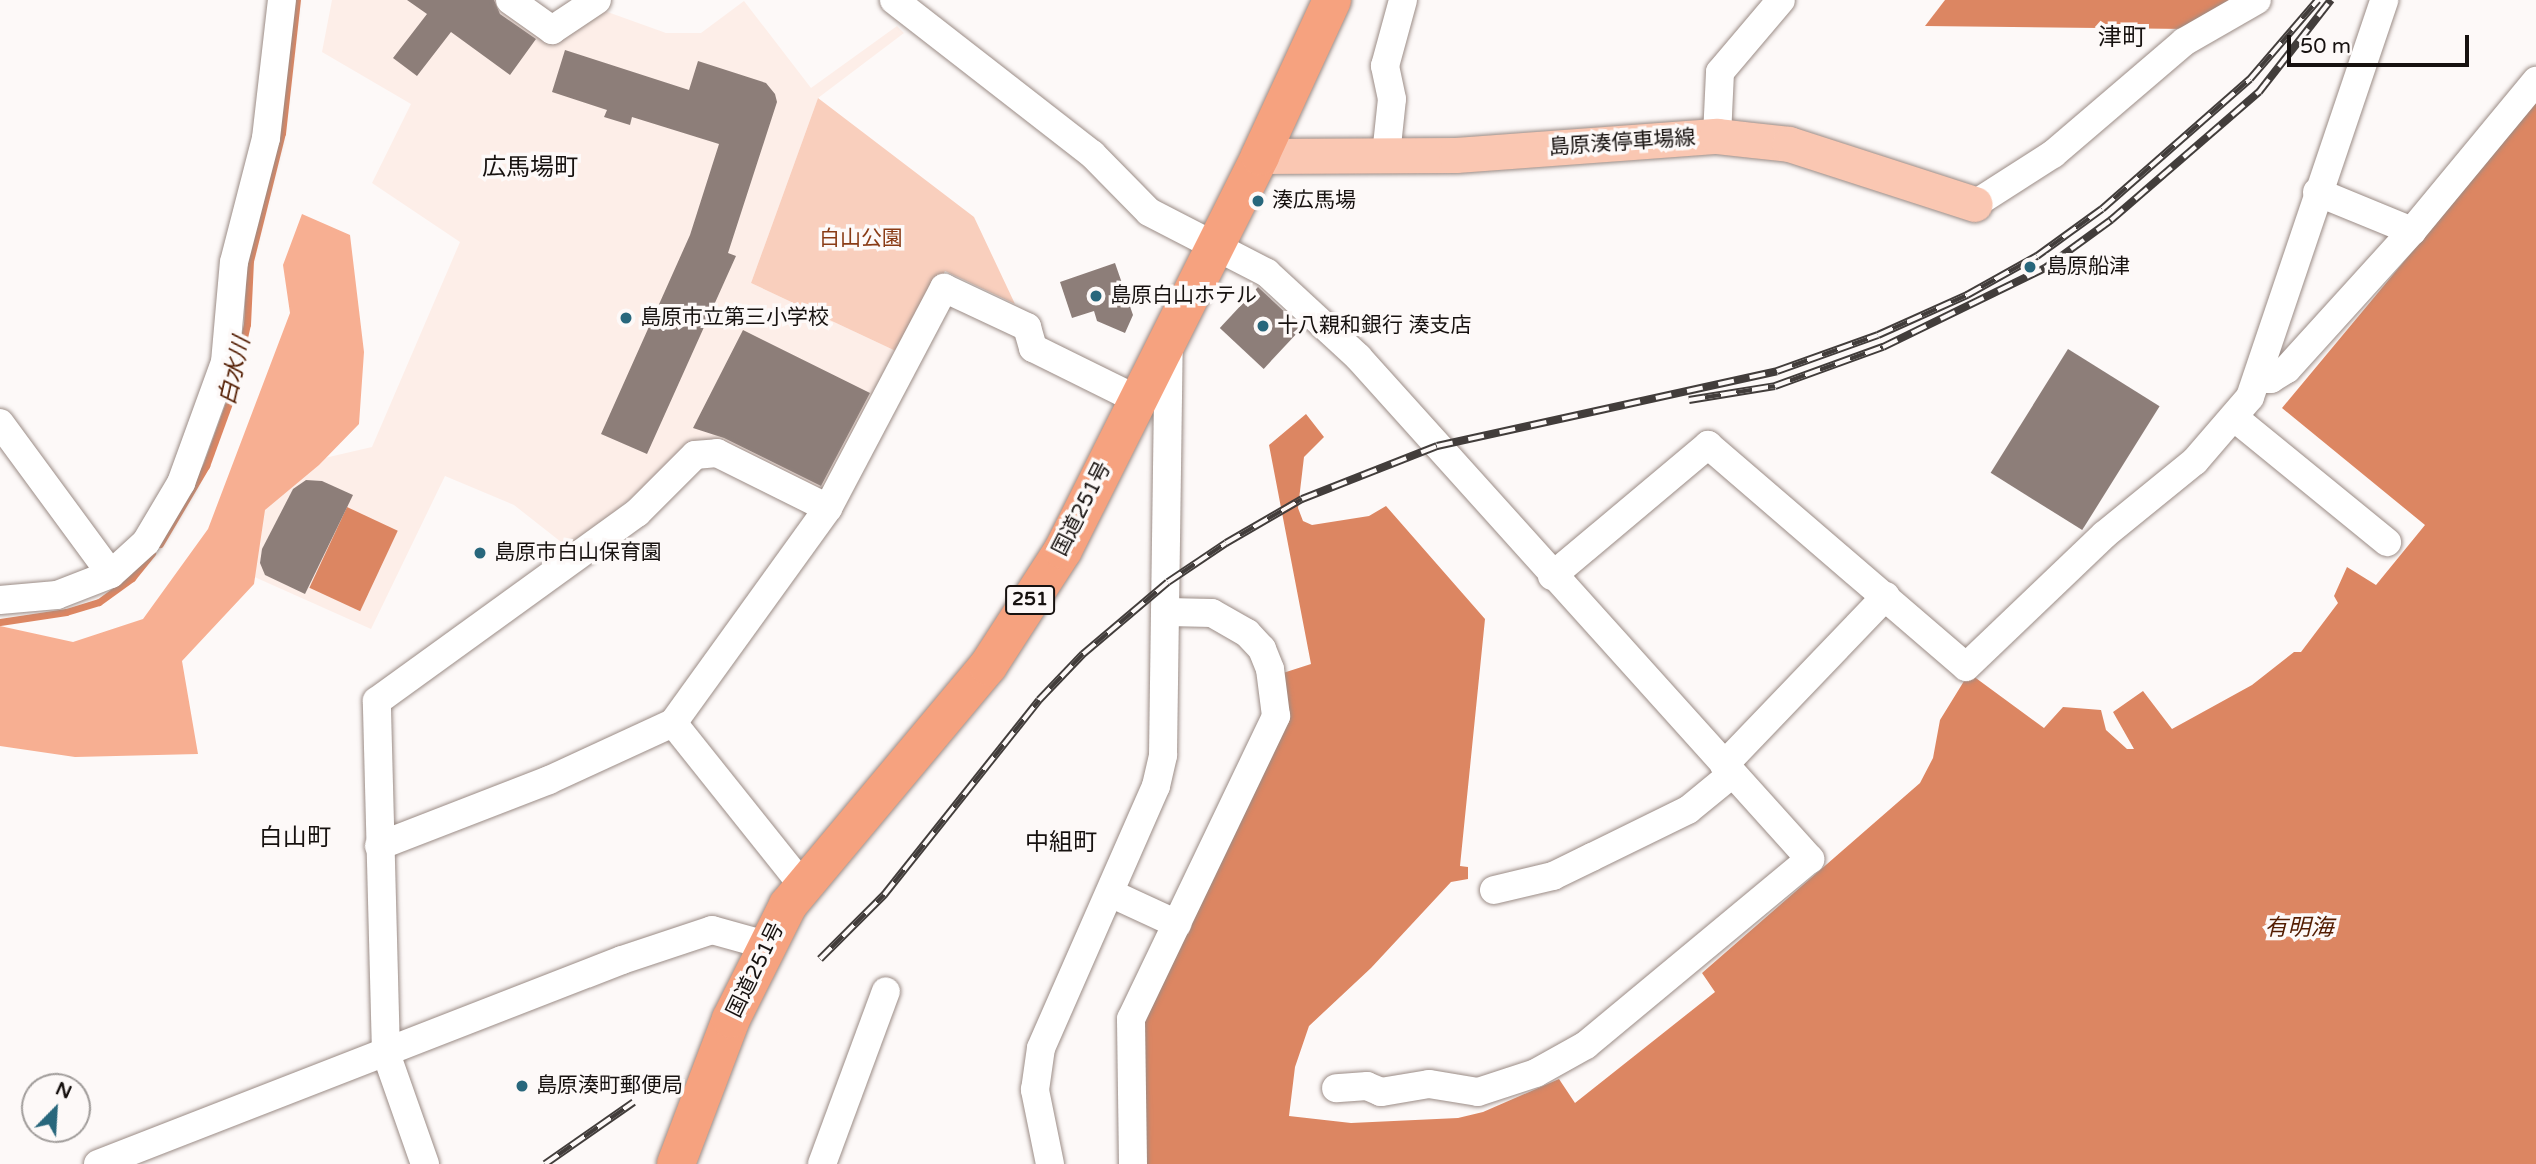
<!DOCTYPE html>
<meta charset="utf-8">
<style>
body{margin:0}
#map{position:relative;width:2536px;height:1164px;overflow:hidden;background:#fdf9f8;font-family:"Varela Round","Noto Sans JP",sans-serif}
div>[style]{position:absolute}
.built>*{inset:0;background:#fdeee8}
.green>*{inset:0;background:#f9cfbd}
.forest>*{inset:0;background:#f7af92}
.water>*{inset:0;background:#dc8662;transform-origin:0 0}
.stream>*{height:7px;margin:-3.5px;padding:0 3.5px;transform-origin:3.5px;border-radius:3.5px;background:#dc8662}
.building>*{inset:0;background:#8d7e79;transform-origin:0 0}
.roads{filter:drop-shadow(0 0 2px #9b8c86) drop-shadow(0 0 2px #9b8c86)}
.minor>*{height:28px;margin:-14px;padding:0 14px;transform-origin:14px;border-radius:14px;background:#fff}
.major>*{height:35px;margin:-17.5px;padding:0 17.5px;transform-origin:17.5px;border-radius:17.5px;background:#fac7b2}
.highway>*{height:38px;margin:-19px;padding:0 19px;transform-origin:19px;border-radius:19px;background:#f6a27f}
.rail>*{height:8px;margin-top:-4px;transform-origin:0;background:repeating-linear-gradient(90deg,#fdf9f8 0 16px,#423d3b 0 32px);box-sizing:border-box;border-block:2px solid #423d3b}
.dots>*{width:19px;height:19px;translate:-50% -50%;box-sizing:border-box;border:4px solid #fdf9f8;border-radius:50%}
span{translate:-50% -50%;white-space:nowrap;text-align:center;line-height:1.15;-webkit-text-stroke:7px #fdf9f8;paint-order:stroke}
.shield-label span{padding:2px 5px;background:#fdf9f8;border:2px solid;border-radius:5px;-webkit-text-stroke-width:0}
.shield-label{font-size:19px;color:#171210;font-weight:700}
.street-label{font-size:21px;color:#171210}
.poi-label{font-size:21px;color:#171210}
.left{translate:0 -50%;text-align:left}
.park-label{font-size:21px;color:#893b15}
.water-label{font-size:23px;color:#531d02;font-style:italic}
.quarter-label{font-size:24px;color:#171210}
.north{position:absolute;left:21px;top:1073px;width:70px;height:70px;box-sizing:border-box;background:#fdf9f8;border:2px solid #a19d9b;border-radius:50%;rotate:24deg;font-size:19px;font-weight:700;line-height:28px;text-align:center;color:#171210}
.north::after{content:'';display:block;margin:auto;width:24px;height:32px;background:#28677c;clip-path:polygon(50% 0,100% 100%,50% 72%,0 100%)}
.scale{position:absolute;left:2287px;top:35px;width:182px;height:32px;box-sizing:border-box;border:4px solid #171210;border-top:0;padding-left:9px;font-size:21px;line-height:24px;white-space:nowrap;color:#171210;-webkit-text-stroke:5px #fdf9f8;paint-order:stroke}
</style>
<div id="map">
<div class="built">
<i style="clip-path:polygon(332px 0,500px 0,555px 38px,602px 10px,666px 33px,701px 33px,744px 1px,811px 88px,897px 26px,904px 33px,818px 98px,751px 283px,900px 353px,821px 497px,700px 440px,570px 549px,514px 505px,445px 476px,371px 629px,250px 575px,260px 503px,303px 463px,372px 447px,460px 242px,372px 183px,411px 104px,322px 52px)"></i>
</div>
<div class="green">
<i style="clip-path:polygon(818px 98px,974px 217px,1015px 304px,945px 271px,900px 353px,751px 283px)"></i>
</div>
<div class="forest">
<i style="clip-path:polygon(302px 214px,350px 235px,364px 352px,359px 424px,319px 465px,265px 510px,254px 584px,182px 661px,198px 754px,75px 757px,0 746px,0 626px,73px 642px,143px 619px,208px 529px,290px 313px,283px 265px)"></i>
</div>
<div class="water">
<i style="clip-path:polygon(1945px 0,2243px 0,2187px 29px,1925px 26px)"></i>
<i style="clip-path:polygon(2536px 103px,2536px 1164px,1147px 1164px,1141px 1158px,1133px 1025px,1283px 673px,1311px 664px,1269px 445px,1306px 414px,1324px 437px,1304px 457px,1298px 508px,1303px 521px,1312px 525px,1369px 516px,1386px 506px,1485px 619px,1460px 866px,1468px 867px,1468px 879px,1451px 882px,1371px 968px,1309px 1026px,1295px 1067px,1289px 1116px,1351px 1123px,1458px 1118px,1483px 1112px,1559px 1079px,1575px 1103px,1715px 992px,1702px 973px,1920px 783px,1933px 758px,1940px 720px,1969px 673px,2044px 728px,2063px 707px,2101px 710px,2106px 730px,2127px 749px,2134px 749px,2113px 712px,2143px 691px,2172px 729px,2252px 685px,2294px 652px,2301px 652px,2338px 603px,2334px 596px,2347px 567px,2376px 585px,2425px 525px,2282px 408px)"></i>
<i style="left:347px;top:507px;width:56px;height:89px;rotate:25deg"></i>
</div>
<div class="stream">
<i style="left:160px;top:544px;width:91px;rotate:-59.5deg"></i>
<i style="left:206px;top:466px;width:70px;rotate:-70deg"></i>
<i style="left:230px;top:400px;width:78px;rotate:-77.4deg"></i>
<i style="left:247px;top:324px;width:63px;rotate:-87.3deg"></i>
<i style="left:250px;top:261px;width:132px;rotate:-76deg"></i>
<i style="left:282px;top:133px;width:134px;rotate:-83.6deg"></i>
<i style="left:0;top:622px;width:67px;rotate:-8.6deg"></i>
<i style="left:66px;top:612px;width:34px;rotate:-17deg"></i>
<i style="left:99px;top:602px;width:41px;rotate:-36deg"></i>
<i style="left:132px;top:578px;width:32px;rotate:-51deg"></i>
</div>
<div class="building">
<i style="clip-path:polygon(407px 0,494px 0,500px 14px,536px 39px,510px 75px,451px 32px,417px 76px,393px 58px,427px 14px)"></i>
<i style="clip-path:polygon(565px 50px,689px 90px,698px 61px,766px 83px,775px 94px,777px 102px,728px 253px,736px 256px,647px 454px,601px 434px,690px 235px,719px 144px,632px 117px,630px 125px,604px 117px,607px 110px,552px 92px)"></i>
<i style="clip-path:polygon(1115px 263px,1133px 315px,1125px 333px,1097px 321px,1094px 311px,1072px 318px,1060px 282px)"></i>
<i style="left:1258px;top:287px;width:60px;height:56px;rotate:43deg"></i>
<i style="clip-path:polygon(743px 330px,870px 393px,821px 486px,724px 438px,693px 428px)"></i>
<i style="left:2068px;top:349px;width:108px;height:146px;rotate:32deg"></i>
<i style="clip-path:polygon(306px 480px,322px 481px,353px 495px,305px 594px,265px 575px,260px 563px,262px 549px,293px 489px)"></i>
</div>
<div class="roads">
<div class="minor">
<i style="left:510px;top:0;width:52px;rotate:35.5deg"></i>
<i style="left:552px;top:30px;width:54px;rotate:-33.7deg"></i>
<i style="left:894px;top:0;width:251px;rotate:37.9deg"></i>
<i style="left:1092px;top:154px;width:81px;rotate:45.5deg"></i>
<i style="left:1149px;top:212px;width:133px;rotate:27.3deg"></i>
<i style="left:1267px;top:273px;width:124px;rotate:42.7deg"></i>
<i style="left:1358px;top:357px;width:676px;rotate:48deg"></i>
<i style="left:1810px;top:859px;width:291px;rotate:140.3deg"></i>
<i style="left:1586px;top:1045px;width:57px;rotate:150.8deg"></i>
<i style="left:1536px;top:1073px;width:61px;rotate:161.9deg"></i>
<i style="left:1478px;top:1092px;width:50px;rotate:-170.7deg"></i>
<i style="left:1429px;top:1084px;width:49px;rotate:170.5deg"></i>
<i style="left:1381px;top:1092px;width:15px;rotate:-157deg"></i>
<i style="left:1367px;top:1086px;width:31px;rotate:176deg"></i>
<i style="left:1717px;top:136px;width:64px;rotate:-87.3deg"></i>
<i style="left:1720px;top:72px;width:94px;rotate:-49.7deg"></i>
<i style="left:1386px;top:155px;width:56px;rotate:-83.9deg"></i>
<i style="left:1392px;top:99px;width:34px;rotate:-102deg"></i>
<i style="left:1385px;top:66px;width:68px;rotate:-74.7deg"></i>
<i style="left:2317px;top:192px;width:103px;rotate:22.3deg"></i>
<i style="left:2412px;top:231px;width:195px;rotate:-50.4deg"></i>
<i style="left:1975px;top:204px;width:93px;rotate:-32.7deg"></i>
<i style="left:2053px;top:154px;width:172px;rotate:-40.5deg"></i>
<i style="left:2184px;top:42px;width:84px;rotate:-29.9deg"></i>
<i style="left:2258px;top:379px;width:13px"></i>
<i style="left:2271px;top:379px;width:19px;rotate:-32deg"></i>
<i style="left:2287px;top:369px;width:186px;rotate:-47.8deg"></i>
<i style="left:2236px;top:419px;width:195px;rotate:39.2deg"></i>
<i style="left:0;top:423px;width:187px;rotate:53.7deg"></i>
<i style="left:1552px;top:576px;width:204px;rotate:-40deg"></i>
<i style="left:1708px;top:445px;width:340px;rotate:40.7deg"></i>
<i style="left:1966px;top:667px;width:191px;rotate:-43.7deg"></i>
<i style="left:2104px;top:535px;width:117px;rotate:-39.1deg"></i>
<i style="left:2195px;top:461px;width:84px;rotate:-49.3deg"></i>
<i style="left:2250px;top:397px;width:419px;rotate:-71.3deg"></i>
<i style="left:0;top:600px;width:57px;rotate:-5deg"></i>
<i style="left:57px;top:595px;width:58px;rotate:-21.3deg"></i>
<i style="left:111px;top:574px;width:47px;rotate:-42.4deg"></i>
<i style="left:146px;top:542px;width:69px;rotate:-59.3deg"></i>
<i style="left:181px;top:483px;width:129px;rotate:-70deg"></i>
<i style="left:225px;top:362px;width:100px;rotate:-84.9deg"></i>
<i style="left:234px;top:262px;width:128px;rotate:-75.5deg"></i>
<i style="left:266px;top:138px;width:139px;rotate:-83.4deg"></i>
<i style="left:673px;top:723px;width:208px;rotate:51.4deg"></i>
<i style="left:1724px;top:765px;width:234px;rotate:-46.2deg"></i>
<i style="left:379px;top:846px;width:182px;rotate:-21.2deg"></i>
<i style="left:549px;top:780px;width:136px;rotate:-24.7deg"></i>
<i style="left:673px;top:723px;width:265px;rotate:-54.2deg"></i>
<i style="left:828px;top:508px;width:249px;rotate:-62.2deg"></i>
<i style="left:944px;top:288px;width:92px;rotate:25.2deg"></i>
<i style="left:1027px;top:327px;width:22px;rotate:74deg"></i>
<i style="left:1033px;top:348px;width:117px;rotate:26.3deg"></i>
<i style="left:1494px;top:890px;width:61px;rotate:-13.3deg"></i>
<i style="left:1553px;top:876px;width:43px;rotate:-26deg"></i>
<i style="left:1592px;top:857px;width:107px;rotate:-26.1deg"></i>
<i style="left:1688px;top:810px;width:57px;rotate:-39.3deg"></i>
<i style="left:1110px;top:893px;width:74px;rotate:24.8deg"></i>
<i style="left:98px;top:1164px;width:562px;rotate:-21.27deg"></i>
<i style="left:622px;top:960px;width:95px;rotate:-18.4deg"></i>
<i style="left:712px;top:930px;width:56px;rotate:15.5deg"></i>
<i style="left:425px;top:1164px;width:118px;rotate:-109.4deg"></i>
<i style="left:386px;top:1053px;width:352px;rotate:-91.5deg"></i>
<i style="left:377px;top:701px;width:321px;rotate:-35.9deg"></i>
<i style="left:637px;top:513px;width:82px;rotate:-45deg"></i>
<i style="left:695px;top:455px;width:22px;rotate:-5deg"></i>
<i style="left:717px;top:453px;width:124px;rotate:26.4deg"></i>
<i style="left:822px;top:1164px;width:184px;rotate:-69.7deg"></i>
<i style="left:1050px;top:1164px;width:76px;rotate:-101.5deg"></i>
<i style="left:1035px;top:1090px;width:42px;rotate:-81.9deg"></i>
<i style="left:1041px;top:1048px;width:286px;rotate:-66.3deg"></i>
<i style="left:1156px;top:786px;width:32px;rotate:-77deg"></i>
<i style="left:1163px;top:755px;width:411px;rotate:-89.2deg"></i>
<i style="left:1133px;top:1164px;width:145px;rotate:-90.8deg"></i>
<i style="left:1131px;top:1019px;width:336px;rotate:-64.4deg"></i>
<i style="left:1276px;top:716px;width:47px;rotate:-97.3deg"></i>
<i style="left:1270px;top:669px;width:22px;rotate:-112deg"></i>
<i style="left:1262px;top:649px;width:22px;rotate:-133deg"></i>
<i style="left:1247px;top:633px;width:40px;rotate:-150.3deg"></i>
<i style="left:1212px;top:613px;width:44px;rotate:-178.7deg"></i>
</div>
<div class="major">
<i style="left:1260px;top:156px;width:196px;rotate:-0.3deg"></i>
<i style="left:1456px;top:155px;width:262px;rotate:-4.2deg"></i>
<i style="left:1717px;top:136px;width:72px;rotate:6.3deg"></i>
<i style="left:1789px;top:144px;width:195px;rotate:17.9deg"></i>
</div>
<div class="highway">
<i style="left:676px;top:1164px;width:155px;rotate:-69.2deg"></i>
<i style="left:731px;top:1019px;width:127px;rotate:-63.4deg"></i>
<i style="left:788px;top:905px;width:312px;rotate:-50.1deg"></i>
<i style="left:988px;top:666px;width:138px;rotate:-57.1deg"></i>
<i style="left:1063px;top:550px;width:441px;rotate:-63.4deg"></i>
<i style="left:1260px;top:156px;width:172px;rotate:-65.2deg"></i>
</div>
</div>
<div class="rail">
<i style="left:1689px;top:400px;width:87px;rotate:-9.2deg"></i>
<i style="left:1775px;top:386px;width:115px;rotate:-19.9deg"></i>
<i style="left:1883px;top:347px;width:180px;rotate:-26deg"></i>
<i style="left:2045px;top:268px;width:82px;rotate:-36deg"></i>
<i style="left:2111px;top:220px;width:196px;rotate:-40.9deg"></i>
<i style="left:2259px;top:92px;width:117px;rotate:-52deg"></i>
<i style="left:820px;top:959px;width:91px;rotate:-45deg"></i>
<i style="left:884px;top:895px;width:249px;rotate:-51.5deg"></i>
<i style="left:1039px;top:700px;width:64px;rotate:-46.3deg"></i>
<i style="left:1083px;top:654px;width:111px;rotate:-40.3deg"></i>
<i style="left:1168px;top:582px;width:70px;rotate:-33.9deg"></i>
<i style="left:1226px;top:543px;width:88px;rotate:-30.1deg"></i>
<i style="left:1302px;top:499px;width:145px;rotate:-21.4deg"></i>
<i style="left:1437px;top:446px;width:348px;rotate:-12.4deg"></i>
<i style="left:1777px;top:371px;width:107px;rotate:-19.6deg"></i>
<i style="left:1878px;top:335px;width:98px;rotate:-24.2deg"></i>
<i style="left:1967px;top:295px;width:80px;rotate:-29.1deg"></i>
<i style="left:2037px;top:256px;width:80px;rotate:-35.9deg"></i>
<i style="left:2102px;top:209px;width:197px;rotate:-41.3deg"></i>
<i style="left:2250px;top:79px;width:104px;rotate:-49.3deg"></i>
<i style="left:545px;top:1164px;width:108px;rotate:-34.9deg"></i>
</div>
<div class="dots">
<i style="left:1258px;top:201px;background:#28677c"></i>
<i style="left:2030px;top:267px;background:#28677c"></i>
<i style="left:1096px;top:296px;background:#28677c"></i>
<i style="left:626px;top:318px;background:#28677c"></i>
<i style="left:1263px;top:326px;background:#28677c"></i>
<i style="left:480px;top:553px;background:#28677c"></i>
<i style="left:522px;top:1086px;background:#28677c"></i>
</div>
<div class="shield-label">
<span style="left:1030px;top:600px">251</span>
</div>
<div class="street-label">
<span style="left:1622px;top:143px;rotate:-4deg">島原湊停車場線</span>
<span style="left:1082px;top:509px;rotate:-63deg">国道251号</span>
<span style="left:756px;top:970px;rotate:-64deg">国道251号</span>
</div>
<div class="poi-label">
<span class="left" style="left:1272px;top:201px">湊広馬場</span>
<span class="left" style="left:2046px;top:267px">島原船津</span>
<span class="left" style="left:1110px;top:296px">島原白山ホテル</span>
<span class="left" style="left:640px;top:318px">島原市立第三小学校</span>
<span class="left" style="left:1277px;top:326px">十八親和銀行 湊支店</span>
<span class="left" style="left:494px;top:553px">島原市白山保育園</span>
<span class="left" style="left:536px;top:1086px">島原湊町郵便局</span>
</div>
<div class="park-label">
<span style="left:861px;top:239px">白山公園</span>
</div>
<div class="water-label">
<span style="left:235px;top:371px;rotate:-77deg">白水川</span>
<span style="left:2299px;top:928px">有明海</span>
</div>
<div class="quarter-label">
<span style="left:2122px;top:38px">津町</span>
<span style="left:530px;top:168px">広馬場町</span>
<span style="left:295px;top:838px">白山町</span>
<span style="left:1061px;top:843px">中組町</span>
</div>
<div class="north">N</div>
<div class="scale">50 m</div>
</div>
